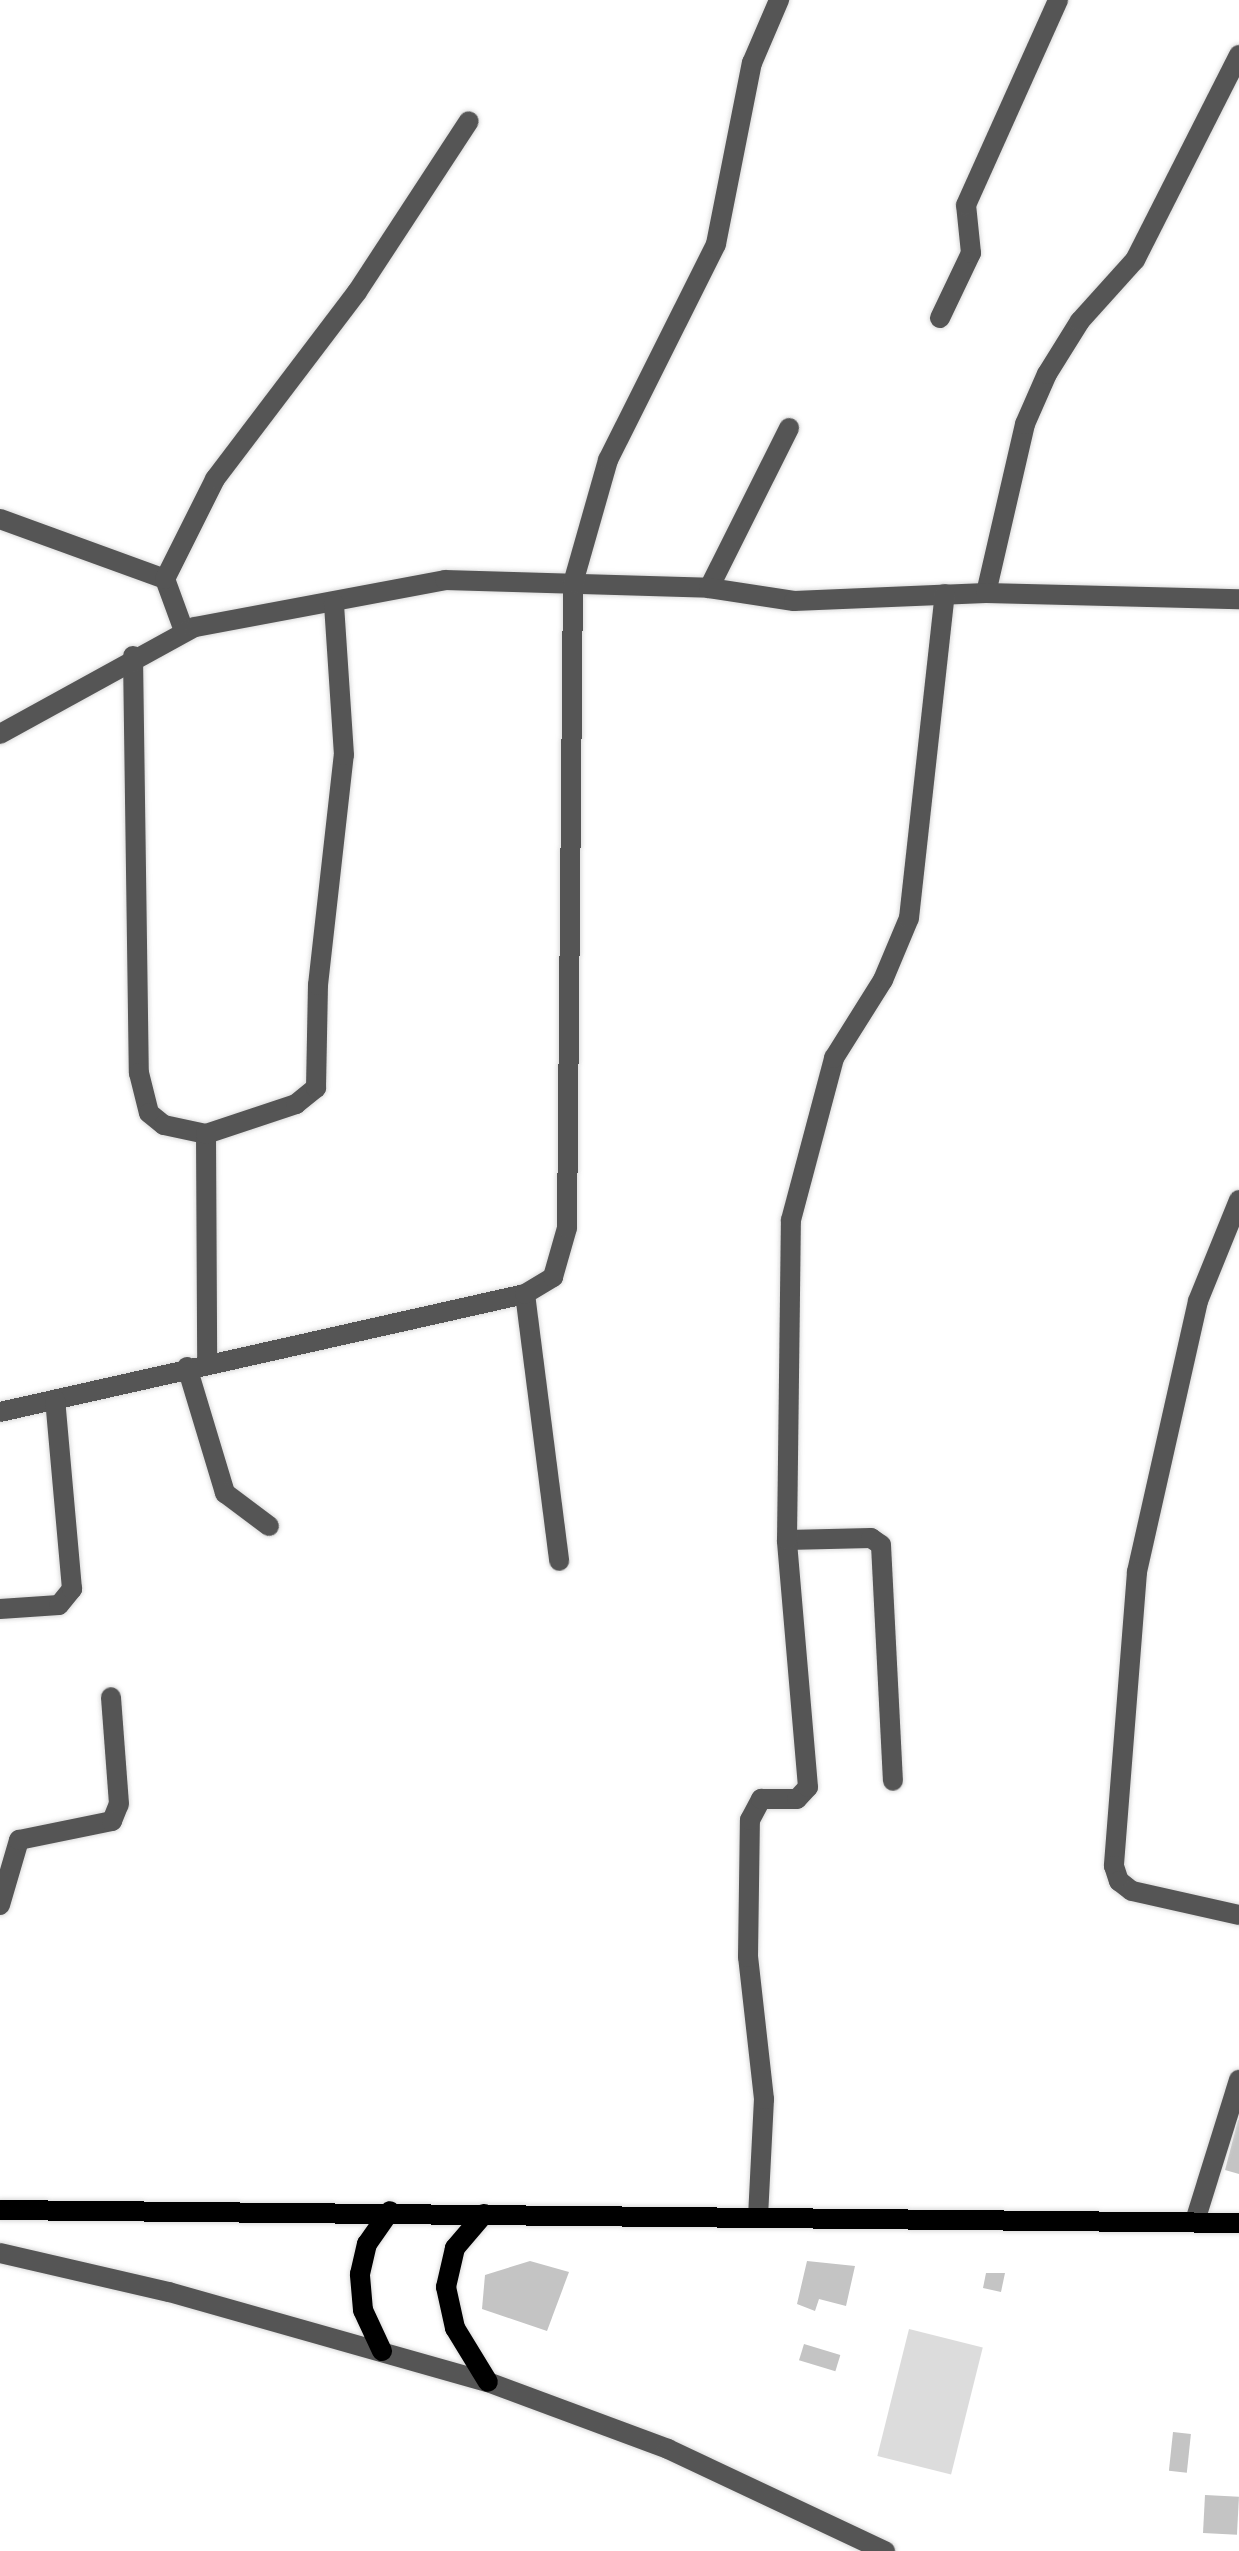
<!DOCTYPE html>
<style>
body{margin:0}
#map{position:relative;width:1239px;height:2551px;overflow:hidden;background:#fff;font-family:Montserrat,sans-serif}
div>[style]{position:absolute}
.green>*{inset:0;background:#dcdcdc;transform-origin:0 0}
.building>*{inset:0;background:#c4c4c4;transform-origin:0 0}
.roads{filter:drop-shadow(0 0 2px #dbdbdb) drop-shadow(0 0 2px #dbdbdb)}
.minor>*{height:20px;margin:-10px;padding:0 10px;transform-origin:10px;border-radius:10px;background:#555}
.major>*{height:20px;margin:-10px;padding:0 10px;transform-origin:10px;border-radius:10px;background:#000}
span{translate:-50% -50%;white-space:nowrap;text-align:center;line-height:1.15;-webkit-text-stroke:7px #fff;paint-order:stroke}
</style>
<div id="map">
<div class="green">
<i style="left:909px;top:2329px;width:76px;height:131px;rotate:14deg"></i>
</div>
<div class="building">
<i style="clip-path:polygon(1238px 2120px,1239px 2120px,1239px 2174px,1225px 2170px)"></i>
<i style="clip-path:polygon(530px 2261px,569px 2272px,547px 2331px,482px 2309px,485px 2275px)"></i>
<i style="clip-path:polygon(807px 2261px,855px 2266px,846px 2306px,819px 2299px,815px 2311px,797px 2304px)"></i>
<i style="clip-path:polygon(986px 2273px,1005px 2273px,1001px 2292px,983px 2288px)"></i>
<i style="left:804px;top:2344px;width:38px;height:17px;rotate:17deg"></i>
<i style="left:1173px;top:2432px;width:18px;height:39px;rotate:6deg"></i>
<i style="left:1205px;top:2495px;width:34px;height:38px;rotate:3deg"></i>
</div>
<div class="roads">
<div class="minor">
<i style="left:940px;top:318px;width:72px;rotate:-64.5deg"></i>
<i style="left:971px;top:253px;width:48px;rotate:-95.9deg"></i>
<i style="left:966px;top:205px;width:225px;rotate:-65.8deg"></i>
<i style="left:0;top:519px;width:176px;rotate:20deg"></i>
<i style="left:165px;top:579px;width:55px;rotate:69.9deg"></i>
<i style="left:165px;top:579px;width:112px;rotate:-63.4deg"></i>
<i style="left:215px;top:479px;width:235px;rotate:-52.8deg"></i>
<i style="left:357px;top:292px;width:204px;rotate:-56.8deg"></i>
<i style="left:709px;top:588px;width:179px;rotate:-63.4deg"></i>
<i style="left:986px;top:593px;width:173px;rotate:-77deg"></i>
<i style="left:1025px;top:424px;width:55px;rotate:-66.3deg"></i>
<i style="left:1047px;top:374px;width:62px;rotate:-58.1deg"></i>
<i style="left:1080px;top:321px;width:82px;rotate:-48deg"></i>
<i style="left:1135px;top:260px;width:230px;rotate:-63.1deg"></i>
<i style="left:133px;top:656px;width:417px;rotate:89.2deg"></i>
<i style="left:139px;top:1073px;width:41px;rotate:76deg"></i>
<i style="left:149px;top:1113px;width:19px;rotate:39deg"></i>
<i style="left:164px;top:1125px;width:43px;rotate:12.1deg"></i>
<i style="left:206px;top:1134px;width:228px;rotate:89.7deg"></i>
<i style="left:0;top:734px;width:222px;rotate:-28.8deg"></i>
<i style="left:195px;top:627px;width:254px;rotate:-10.6deg"></i>
<i style="left:445px;top:580px;width:264px;rotate:1.7deg"></i>
<i style="left:709px;top:588px;width:86px;rotate:8.7deg"></i>
<i style="left:794px;top:601px;width:192px;rotate:-2.4deg"></i>
<i style="left:986px;top:593px;width:253px;rotate:1.4deg"></i>
<i style="left:206px;top:1134px;width:95px;rotate:-18.4deg"></i>
<i style="left:296px;top:1104px;width:26px;rotate:-39deg"></i>
<i style="left:316px;top:1088px;width:103px;rotate:-88.9deg"></i>
<i style="left:318px;top:985px;width:231px;rotate:-83.6deg"></i>
<i style="left:344px;top:755px;width:152px;rotate:-93.8deg"></i>
<i style="left:1239px;top:1200px;width:109px;rotate:112.1deg"></i>
<i style="left:1198px;top:1301px;width:278px;rotate:102.7deg"></i>
<i style="left:1137px;top:1572px;width:295px;rotate:94.5deg"></i>
<i style="left:1114px;top:1866px;width:16px;rotate:72deg"></i>
<i style="left:1119px;top:1881px;width:16px;rotate:38deg"></i>
<i style="left:1132px;top:1891px;width:110px;rotate:12.6deg"></i>
<i style="left:525px;top:1294px;width:269px;rotate:82.7deg"></i>
<i style="left:187px;top:1367px;width:132px;rotate:73.2deg"></i>
<i style="left:225px;top:1493px;width:55px;rotate:36.9deg"></i>
<i style="left:0;top:1412px;width:538px;rotate:-12.67deg"></i>
<i style="left:525px;top:1294px;width:33px;rotate:-31deg"></i>
<i style="left:553px;top:1277px;width:51px;rotate:-74.1deg"></i>
<i style="left:567px;top:1228px;width:645px;rotate:-89.47deg"></i>
<i style="left:573px;top:583px;width:128px;rotate:-74.1deg"></i>
<i style="left:608px;top:460px;width:241px;rotate:-63.4deg"></i>
<i style="left:716px;top:244px;width:185px;rotate:-78.8deg"></i>
<i style="left:752px;top:63px;width:69px;rotate:-66.8deg"></i>
<i style="left:787px;top:1540px;width:84px;rotate:-1.4deg"></i>
<i style="left:871px;top:1538px;width:12px;rotate:35deg"></i>
<i style="left:881px;top:1545px;width:236px;rotate:87.1deg"></i>
<i style="left:0;top:1609px;width:59px;rotate:-3.9deg"></i>
<i style="left:59px;top:1605px;width:21px;rotate:-51deg"></i>
<i style="left:72px;top:1589px;width:190px;rotate:-95.1deg"></i>
<i style="left:0;top:1905px;width:68px;rotate:-73.7deg"></i>
<i style="left:19px;top:1840px;width:95px;rotate:-11.5deg"></i>
<i style="left:112px;top:1821px;width:18px;rotate:-68deg"></i>
<i style="left:119px;top:1804px;width:107px;rotate:-94.3deg"></i>
<i style="left:758px;top:2217px;width:118px;rotate:-87.1deg"></i>
<i style="left:764px;top:2099px;width:143px;rotate:-96.4deg"></i>
<i style="left:748px;top:1957px;width:137px;rotate:-89.2deg"></i>
<i style="left:750px;top:1820px;width:24px;rotate:-62deg"></i>
<i style="left:761px;top:1799px;width:36px"></i>
<i style="left:797px;top:1799px;width:16px;rotate:-47deg"></i>
<i style="left:808px;top:1787px;width:248px;rotate:-94.9deg"></i>
<i style="left:787px;top:1540px;width:320px;rotate:-89.3deg"></i>
<i style="left:791px;top:1220px;width:168px;rotate:-75.1deg"></i>
<i style="left:834px;top:1058px;width:92px;rotate:-57.9deg"></i>
<i style="left:883px;top:980px;width:67px;rotate:-67.2deg"></i>
<i style="left:909px;top:918px;width:326px;rotate:-83.7deg"></i>
<i style="left:1195px;top:2221px;width:148px;rotate:-72.7deg"></i>
<i style="left:0;top:2253px;width:173px;rotate:13deg"></i>
<i style="left:169px;top:2292px;width:331px;rotate:15.8deg"></i>
<i style="left:488px;top:2382px;width:192px;rotate:20.4deg"></i>
<i style="left:668px;top:2449px;width:240px;rotate:25.2deg"></i>
</div>
<div class="major">
<i style="left:0;top:2210px;width:1239px;rotate:0.6deg"></i>
<i style="left:484px;top:2214px;width:45px;rotate:130.5deg"></i>
<i style="left:455px;top:2248px;width:40px;rotate:103deg"></i>
<i style="left:446px;top:2287px;width:42px;rotate:77.6deg"></i>
<i style="left:455px;top:2328px;width:63px;rotate:58.6deg"></i>
<i style="left:382px;top:2351px;width:45px;rotate:-114.9deg"></i>
<i style="left:363px;top:2310px;width:36px;rotate:-95deg"></i>
<i style="left:360px;top:2274px;width:31px;rotate:-77deg"></i>
<i style="left:367px;top:2244px;width:40px;rotate:-55.1deg"></i>
</div>
</div>
</div>
